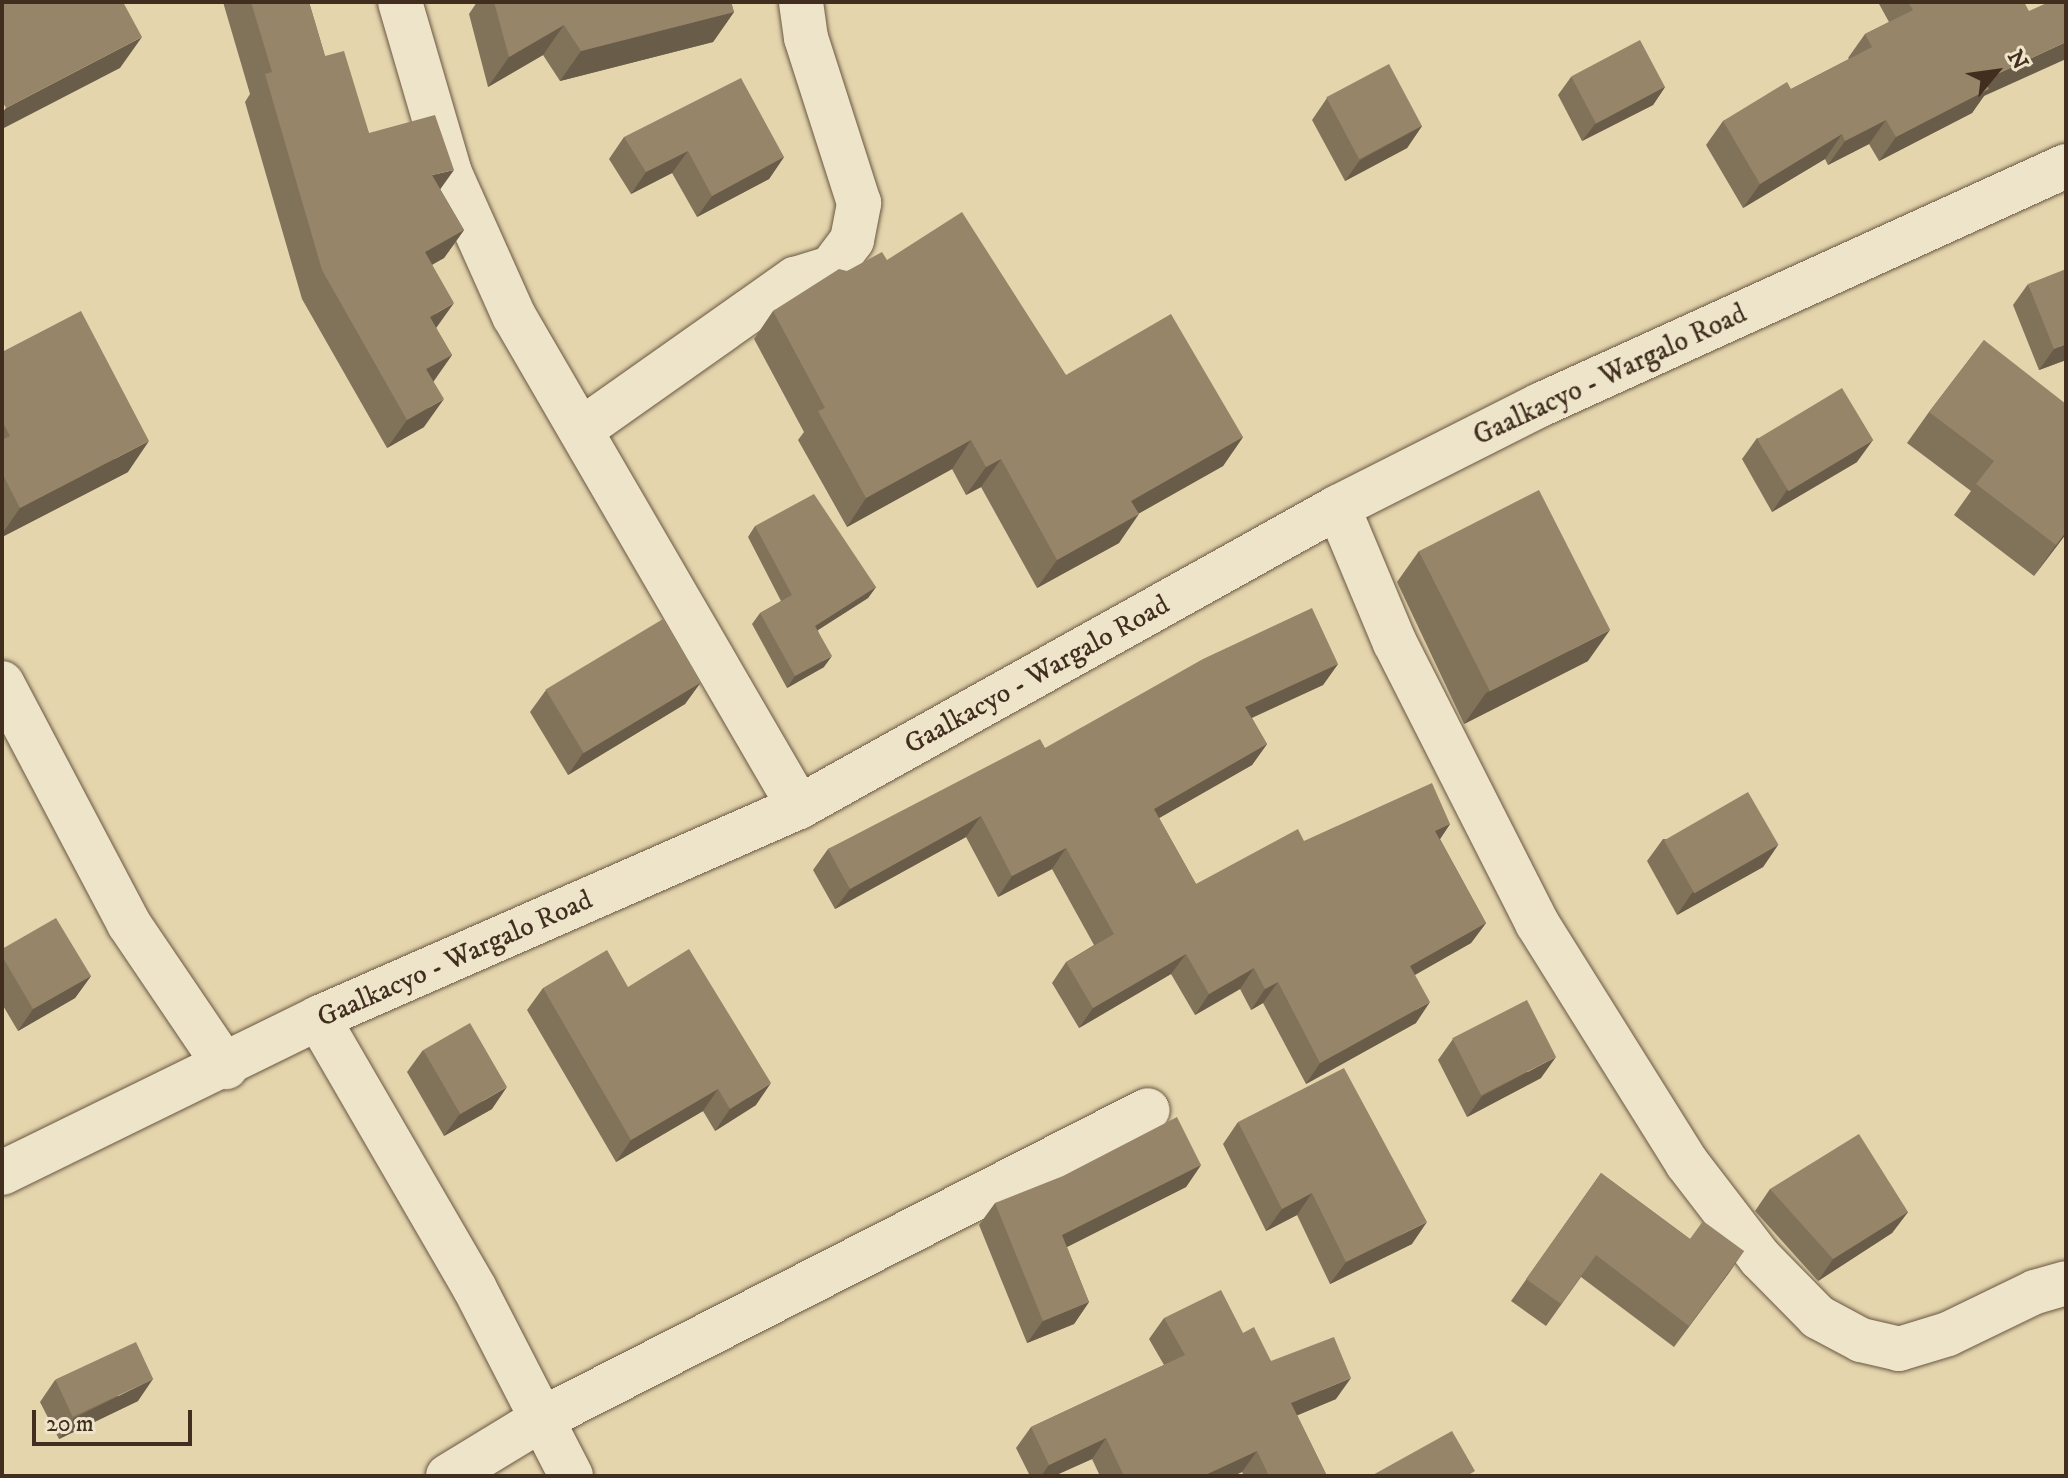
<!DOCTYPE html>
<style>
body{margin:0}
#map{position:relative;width:2068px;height:1478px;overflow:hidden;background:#e4d5ad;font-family:"IM FELL DW Pica",serif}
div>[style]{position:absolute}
.roads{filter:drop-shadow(0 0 2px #6a5842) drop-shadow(0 0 2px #6a5842)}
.minor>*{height:44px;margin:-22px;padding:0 22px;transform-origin:22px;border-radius:22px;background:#ede4ca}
.wall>*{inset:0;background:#81725a}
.shaded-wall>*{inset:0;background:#695d4a}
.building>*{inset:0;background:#968569;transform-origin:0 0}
span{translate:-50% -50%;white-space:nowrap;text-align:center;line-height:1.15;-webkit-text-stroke:6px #ede4ca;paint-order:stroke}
.street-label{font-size:28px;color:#412e1f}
.frame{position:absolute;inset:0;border:4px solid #412e1f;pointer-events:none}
.north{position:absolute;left:1956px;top:32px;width:80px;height:80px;-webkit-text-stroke:6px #ede4ca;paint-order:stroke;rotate:61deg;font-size:22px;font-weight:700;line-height:32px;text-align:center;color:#412e1f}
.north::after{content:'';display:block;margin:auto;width:28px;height:36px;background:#412e1f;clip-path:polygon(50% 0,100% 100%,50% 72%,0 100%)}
.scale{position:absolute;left:32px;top:1410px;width:160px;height:36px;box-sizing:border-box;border:4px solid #412e1f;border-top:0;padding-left:10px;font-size:24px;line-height:28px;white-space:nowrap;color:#412e1f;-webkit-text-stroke:6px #ede4ca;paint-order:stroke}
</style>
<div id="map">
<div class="roads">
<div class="minor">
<i style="left:400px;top:2px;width:178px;rotate:73.7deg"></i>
<i style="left:450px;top:173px;width:157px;rotate:65.9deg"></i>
<i style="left:514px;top:316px;width:568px;rotate:59.87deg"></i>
<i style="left:582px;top:429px;width:261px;rotate:-35.2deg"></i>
<i style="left:795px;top:279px;width:38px;rotate:-17deg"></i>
<i style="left:831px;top:268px;width:35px;rotate:-53deg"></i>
<i style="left:852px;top:240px;width:38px;rotate:-79deg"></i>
<i style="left:859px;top:203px;width:173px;rotate:-107.8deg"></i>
<i style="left:806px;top:38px;width:36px;rotate:-98deg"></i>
<i style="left:1338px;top:507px;width:147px;rotate:67.3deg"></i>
<i style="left:1395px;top:643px;width:314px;rotate:63.1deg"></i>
<i style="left:1537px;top:923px;width:283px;rotate:58deg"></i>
<i style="left:1687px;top:1163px;width:120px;rotate:52.5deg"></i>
<i style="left:1760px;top:1258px;width:83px;rotate:45.5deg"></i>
<i style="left:1818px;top:1317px;width:49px;rotate:28.1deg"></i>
<i style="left:1861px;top:1340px;width:39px;rotate:13deg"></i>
<i style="left:1899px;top:1349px;width:51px;rotate:-17deg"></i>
<i style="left:1948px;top:1334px;width:97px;rotate:-25.8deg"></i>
<i style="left:2035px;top:1292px;width:32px;rotate:-16deg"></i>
<i style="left:2px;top:683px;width:272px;rotate:62.2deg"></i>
<i style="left:129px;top:924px;width:173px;rotate:55.9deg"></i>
<i style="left:318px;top:1018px;width:311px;rotate:59.9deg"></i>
<i style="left:474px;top:1287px;width:212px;rotate:62.8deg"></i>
<i style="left:2px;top:1173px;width:352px;rotate:-26.1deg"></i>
<i style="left:318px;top:1018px;width:525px;rotate:-23.69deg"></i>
<i style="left:799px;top:807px;width:617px;rotate:-29.1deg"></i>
<i style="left:1338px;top:507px;width:226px;rotate:-26.8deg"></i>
<i style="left:1540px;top:405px;width:578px;rotate:-24.44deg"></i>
<i style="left:448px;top:1476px;width:108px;rotate:-31.3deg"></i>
<i style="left:540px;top:1420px;width:682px;rotate:-27.02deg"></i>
</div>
</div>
<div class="wall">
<i style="clip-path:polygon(223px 2px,309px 2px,325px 56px,369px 133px,440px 189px,464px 230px,444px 258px,432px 264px,436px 328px,452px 355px,434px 381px,424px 427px,387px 448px,302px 299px,245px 102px,250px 94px)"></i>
<i style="clip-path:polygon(477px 2px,731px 2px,734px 12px,713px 42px,560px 81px,543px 55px,488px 87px,469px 14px)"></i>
<i style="clip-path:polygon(1878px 2px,2024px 2px,1984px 96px,1972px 113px,1879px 161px,1869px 144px,1828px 165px,1825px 159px,1743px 208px,1706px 145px,1723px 121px,1791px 89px,1849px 59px,1848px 58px,1865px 34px,1889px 22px)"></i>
<i style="clip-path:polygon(1571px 77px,1665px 87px,1653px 105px,1582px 141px,1558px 95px)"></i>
<i style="clip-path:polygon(1327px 98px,1422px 126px,1407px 148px,1345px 181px,1312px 120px)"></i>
<i style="clip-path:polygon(624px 137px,784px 157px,769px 179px,697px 217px,672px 173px,631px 194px,609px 159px)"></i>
<i style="clip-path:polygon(887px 260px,1066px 375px,1243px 437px,1223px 466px,1138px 514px,1119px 543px,1037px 588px,981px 487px,966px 495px,952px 469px,847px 527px,798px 440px,804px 432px,754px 339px,773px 311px,847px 271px)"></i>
<i style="clip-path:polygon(2028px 284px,2066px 360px,2039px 370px,2013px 305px)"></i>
<i style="clip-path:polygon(1984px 340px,2066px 534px,2034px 576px,1954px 515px,1971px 491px,1907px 443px,1929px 412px)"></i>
<i style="clip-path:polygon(2px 352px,128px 472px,2px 537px)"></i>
<i style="clip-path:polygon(1757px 438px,1857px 462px,1772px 512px,1742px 459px)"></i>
<i style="clip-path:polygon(755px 526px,876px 587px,868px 598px,818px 630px,824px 667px,787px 688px,752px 624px,760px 613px,781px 601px,748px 537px)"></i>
<i style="clip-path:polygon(1419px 551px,1588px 661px,1464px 724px,1397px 582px)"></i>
<i style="clip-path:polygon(1338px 664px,1323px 685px,1252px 718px,1267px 744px,1252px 765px,1159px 818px,1196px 884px,1304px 841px,1450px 824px,1440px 839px,1486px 923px,1471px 943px,1415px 975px,1416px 1023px,1306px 1084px,1263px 1003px,1251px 1010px,1240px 989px,1195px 1015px,1171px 974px,1079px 1028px,1052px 983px,1066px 962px,1094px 945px,1052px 869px,998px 897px,966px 837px,835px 909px,813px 870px,828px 849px,1045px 748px)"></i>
<i style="clip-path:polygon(701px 682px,685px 704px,568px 775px,530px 712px,546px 690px)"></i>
<i style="clip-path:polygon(1663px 839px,1778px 845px,1763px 867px,1677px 915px,1647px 861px)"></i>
<i style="clip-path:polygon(2px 949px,91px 976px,75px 998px,18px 1031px,2px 1004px)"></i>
<i style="clip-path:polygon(628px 987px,756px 1105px,715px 1131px,703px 1111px,616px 1162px,527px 1010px,543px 988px)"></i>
<i style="clip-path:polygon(1453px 1039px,1541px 1078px,1467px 1117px,1438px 1060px)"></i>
<i style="clip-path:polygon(423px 1050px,492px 1109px,444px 1136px,407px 1072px)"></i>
<i style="clip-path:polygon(1238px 1122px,1412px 1244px,1330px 1284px,1297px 1215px,1266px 1231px,1223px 1144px)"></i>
<i style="clip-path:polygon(1201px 1165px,1186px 1187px,1067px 1247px,1089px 1302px,1074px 1324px,1027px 1343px,979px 1225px,995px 1203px)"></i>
<i style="clip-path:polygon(1601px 1173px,1690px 1239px,1744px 1251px,1674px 1347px,1581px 1277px,1546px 1326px,1511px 1301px)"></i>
<i style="clip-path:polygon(1770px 1189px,1908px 1212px,1892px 1233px,1818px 1281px,1755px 1211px)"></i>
<i style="clip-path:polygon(1164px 1318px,1243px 1333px,1271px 1361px,1336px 1399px,1297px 1415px,1327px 1476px,1244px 1476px,1242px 1472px,1233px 1476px,1100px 1476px,1092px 1459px,1054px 1476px,1030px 1476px,1016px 1448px,1031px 1427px,1164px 1365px,1149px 1339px)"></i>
<i style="clip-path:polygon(55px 1380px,138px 1401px,59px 1439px,40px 1402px)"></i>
</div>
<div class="shaded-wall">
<i style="clip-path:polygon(734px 12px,713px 42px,560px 81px,581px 51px)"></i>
<i style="clip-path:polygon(564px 25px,543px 55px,488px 87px,509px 57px)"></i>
<i style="clip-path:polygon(142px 37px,120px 68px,2px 129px,2px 113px,6px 108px)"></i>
<i style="clip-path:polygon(2066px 42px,2066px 59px,1984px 96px,1972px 113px,1879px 161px,1896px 137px,1984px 80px)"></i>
<i style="clip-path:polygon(1665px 87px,1653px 105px,1582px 141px,1595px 124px)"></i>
<i style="clip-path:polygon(1886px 120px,1869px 144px,1828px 165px,1845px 141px)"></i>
<i style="clip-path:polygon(1422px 126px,1407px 148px,1345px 181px,1360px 160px)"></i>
<i style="clip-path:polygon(1842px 134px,1825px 159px,1743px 208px,1760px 184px)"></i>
<i style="clip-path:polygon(688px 151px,672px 173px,631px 194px,646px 172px)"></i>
<i style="clip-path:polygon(784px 157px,769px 179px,697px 217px,712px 196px)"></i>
<i style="clip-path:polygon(454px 170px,434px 198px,432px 175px)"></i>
<i style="clip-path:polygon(464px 230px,444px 258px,406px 280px,425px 252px)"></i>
<i style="clip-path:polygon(454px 303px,434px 331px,430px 317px)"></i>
<i style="clip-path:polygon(2066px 344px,2066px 360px,2039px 370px,2054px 349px)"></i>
<i style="clip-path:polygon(452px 355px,432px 383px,426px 369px)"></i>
<i style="clip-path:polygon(444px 399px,424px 427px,387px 448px,407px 420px)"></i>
<i style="clip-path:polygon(1243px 437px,1223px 466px,1111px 529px,1131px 501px)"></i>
<i style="clip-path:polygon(971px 440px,952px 469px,847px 527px,866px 498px)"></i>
<i style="clip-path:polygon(1873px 440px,1857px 462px,1772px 512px,1787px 490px)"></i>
<i style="clip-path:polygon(149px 441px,128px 472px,2px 537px,2px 534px,20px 508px)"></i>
<i style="clip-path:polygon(1001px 459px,981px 487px,966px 495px,986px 467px)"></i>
<i style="clip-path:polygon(1139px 514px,1119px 543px,1037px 588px,1057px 560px)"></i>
<i style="clip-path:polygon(2066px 532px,2066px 534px,2034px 576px,2056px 545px)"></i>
<i style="clip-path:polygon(876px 587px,868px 598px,807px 637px,815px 626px)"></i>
<i style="clip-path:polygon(1610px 630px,1588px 661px,1464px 724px,1486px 693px)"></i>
<i style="clip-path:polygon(832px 656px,824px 667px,787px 688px,795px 676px)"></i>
<i style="clip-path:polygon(1338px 664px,1323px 685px,1231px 727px,1245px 707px)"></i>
<i style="clip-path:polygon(701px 682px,685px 704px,568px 775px,583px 753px)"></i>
<i style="clip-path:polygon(1267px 744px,1252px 765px,1140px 829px,1154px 809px)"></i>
<i style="clip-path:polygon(981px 816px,966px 837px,835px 909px,850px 889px)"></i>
<i style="clip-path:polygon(1450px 824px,1436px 845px,1435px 831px)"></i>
<i style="clip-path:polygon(1778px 845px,1763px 867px,1677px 915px,1692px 893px)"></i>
<i style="clip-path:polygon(1066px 848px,1052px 869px,998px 897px,1012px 876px)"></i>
<i style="clip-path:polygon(1486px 923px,1471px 943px,1395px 986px,1410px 966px)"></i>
<i style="clip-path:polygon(1186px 954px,1171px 974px,1079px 1028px,1093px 1008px)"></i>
<i style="clip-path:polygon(1254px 968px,1240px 989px,1195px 1015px,1209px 994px)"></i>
<i style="clip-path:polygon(91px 976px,75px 998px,18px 1031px,33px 1009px)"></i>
<i style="clip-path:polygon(1278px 982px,1263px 1003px,1251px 1010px,1265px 989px)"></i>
<i style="clip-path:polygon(1430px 1002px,1416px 1023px,1306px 1084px,1320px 1063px)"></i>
<i style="clip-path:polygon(1556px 1057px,1541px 1078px,1467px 1117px,1482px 1096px)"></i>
<i style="clip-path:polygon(771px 1083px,756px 1105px,715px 1131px,730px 1109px)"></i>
<i style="clip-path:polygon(507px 1087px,492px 1109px,444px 1136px,459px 1115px)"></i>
<i style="clip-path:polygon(718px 1089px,703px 1111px,616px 1162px,631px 1140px)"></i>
<i style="clip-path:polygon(1201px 1165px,1186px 1187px,1047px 1257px,1062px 1235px)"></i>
<i style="clip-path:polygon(1312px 1193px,1297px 1215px,1266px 1231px,1282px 1209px)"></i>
<i style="clip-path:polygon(1908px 1212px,1892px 1233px,1818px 1281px,1833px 1259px)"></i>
<i style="clip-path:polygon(1427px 1222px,1412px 1244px,1330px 1284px,1346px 1262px)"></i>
<i style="clip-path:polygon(1744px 1251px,1729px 1273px,1674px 1347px,1689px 1326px)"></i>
<i style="clip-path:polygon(1089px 1302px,1074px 1324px,1027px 1343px,1043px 1321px)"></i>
<i style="clip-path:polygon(1351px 1378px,1336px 1399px,1277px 1424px,1291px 1403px)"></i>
<i style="clip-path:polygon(153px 1379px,138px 1401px,59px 1439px,74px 1418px)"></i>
<i style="clip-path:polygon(1106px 1438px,1092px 1459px,1054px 1476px,1041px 1476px,1049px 1465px)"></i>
<i style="clip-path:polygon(1257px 1451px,1242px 1472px,1233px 1476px,1203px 1476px)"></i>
</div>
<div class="building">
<i style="clip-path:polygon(2px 2px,123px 2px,142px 37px,6px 108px,2px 101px)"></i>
<i style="clip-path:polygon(251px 2px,309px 2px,325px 56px,344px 51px,369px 133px,435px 115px,454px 170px,432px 175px,464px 230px,425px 252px,454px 303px,430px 317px,452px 355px,426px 369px,444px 399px,407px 420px,322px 270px,265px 74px,272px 72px)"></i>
<i style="clip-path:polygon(494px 2px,731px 2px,734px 12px,581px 51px,564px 25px,509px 57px)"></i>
<i style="clip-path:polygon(1908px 2px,2024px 2px,2029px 11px,2049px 2px,2066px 2px,2066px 42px,1984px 80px,1989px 89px,1896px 137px,1886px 120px,1845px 141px,1842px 134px,1760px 184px,1723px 121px,1787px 82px,1791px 89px,1872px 47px,1865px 34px,1913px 10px)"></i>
<i style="left:1640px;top:40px;width:53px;height:78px;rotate:62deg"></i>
<i style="left:1389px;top:64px;width:70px;height:71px;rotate:62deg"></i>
<i style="clip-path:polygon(741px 78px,784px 157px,712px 196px,688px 151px,646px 172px,624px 137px)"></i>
<i style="clip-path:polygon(962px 212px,1066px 375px,1171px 314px,1243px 437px,1131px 501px,1139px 514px,1057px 560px,1001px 459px,986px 467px,971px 440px,866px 498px,818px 411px,825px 408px,773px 311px,839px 269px,847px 271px,882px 252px,887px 260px)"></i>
<i style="clip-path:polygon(2066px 269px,2066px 344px,2054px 349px,2028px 284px)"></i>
<i style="clip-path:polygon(81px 311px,149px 441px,20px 508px,2px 473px,2px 440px,10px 436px,2px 421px,2px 352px)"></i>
<i style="clip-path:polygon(1984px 340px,2066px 404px,2066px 532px,2056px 545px,1976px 484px,1994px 461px,1929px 412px)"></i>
<i style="left:1842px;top:388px;width:61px;height:99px;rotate:59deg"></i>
<i style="left:1539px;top:490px;width:157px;height:135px;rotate:63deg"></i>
<i style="clip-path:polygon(814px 494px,876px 587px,815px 626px,832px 656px,795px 676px,760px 613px,792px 595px,755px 526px)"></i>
<i style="clip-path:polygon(1312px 608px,1338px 664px,1245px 707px,1267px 744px,1154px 809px,1196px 884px,1298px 829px,1304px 841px,1432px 783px,1450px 824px,1435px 831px,1486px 923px,1410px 966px,1430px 1002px,1320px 1063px,1278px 982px,1265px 989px,1254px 968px,1209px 994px,1186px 954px,1093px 1008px,1066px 962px,1114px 934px,1066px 848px,1012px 876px,981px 816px,850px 889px,828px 849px,1040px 739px,1045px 748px,1203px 659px)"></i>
<i style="left:663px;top:619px;width:74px;height:137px;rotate:59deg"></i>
<i style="left:1748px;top:792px;width:61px;height:97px;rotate:60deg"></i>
<i style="clip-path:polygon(56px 918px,91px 976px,33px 1009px,2px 956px,2px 949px)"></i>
<i style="clip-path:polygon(689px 949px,771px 1083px,730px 1109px,718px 1089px,631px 1140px,543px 988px,607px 950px,628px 987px)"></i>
<i style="left:1527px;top:1000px;width:64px;height:84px;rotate:63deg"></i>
<i style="left:470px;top:1023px;width:74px;height:54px;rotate:60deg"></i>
<i style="clip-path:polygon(1344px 1068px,1427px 1222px,1346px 1262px,1312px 1193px,1282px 1209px,1238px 1122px)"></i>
<i style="clip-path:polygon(1177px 1117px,1201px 1165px,1062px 1235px,1089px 1302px,1043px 1321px,995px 1203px,1063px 1176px)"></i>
<i style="clip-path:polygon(1859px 1134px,1908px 1212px,1833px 1259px,1770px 1189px)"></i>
<i style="clip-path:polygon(1601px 1173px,1690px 1239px,1703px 1221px,1744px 1251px,1689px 1326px,1596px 1255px,1561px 1304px,1526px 1279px)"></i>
<i style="clip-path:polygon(1221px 1290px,1243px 1333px,1254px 1327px,1271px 1361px,1334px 1337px,1351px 1378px,1291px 1403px,1327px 1476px,1269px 1476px,1257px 1451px,1203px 1476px,1124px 1476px,1106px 1438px,1049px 1465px,1031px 1427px,1185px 1355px,1164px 1318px)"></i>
<i style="left:136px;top:1342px;width:41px;height:89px;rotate:65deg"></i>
<i style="clip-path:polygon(1452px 1431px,1475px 1471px,1467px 1476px,1371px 1476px)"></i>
</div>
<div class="street-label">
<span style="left:1610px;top:375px;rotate:-25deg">Gaalkacyo - Wargalo Road</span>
<span style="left:1037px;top:675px;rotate:-29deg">Gaalkacyo - Wargalo Road</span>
<span style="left:455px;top:959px;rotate:-24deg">Gaalkacyo - Wargalo Road</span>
</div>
<div class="frame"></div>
<div class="north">N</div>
<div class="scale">20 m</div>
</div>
